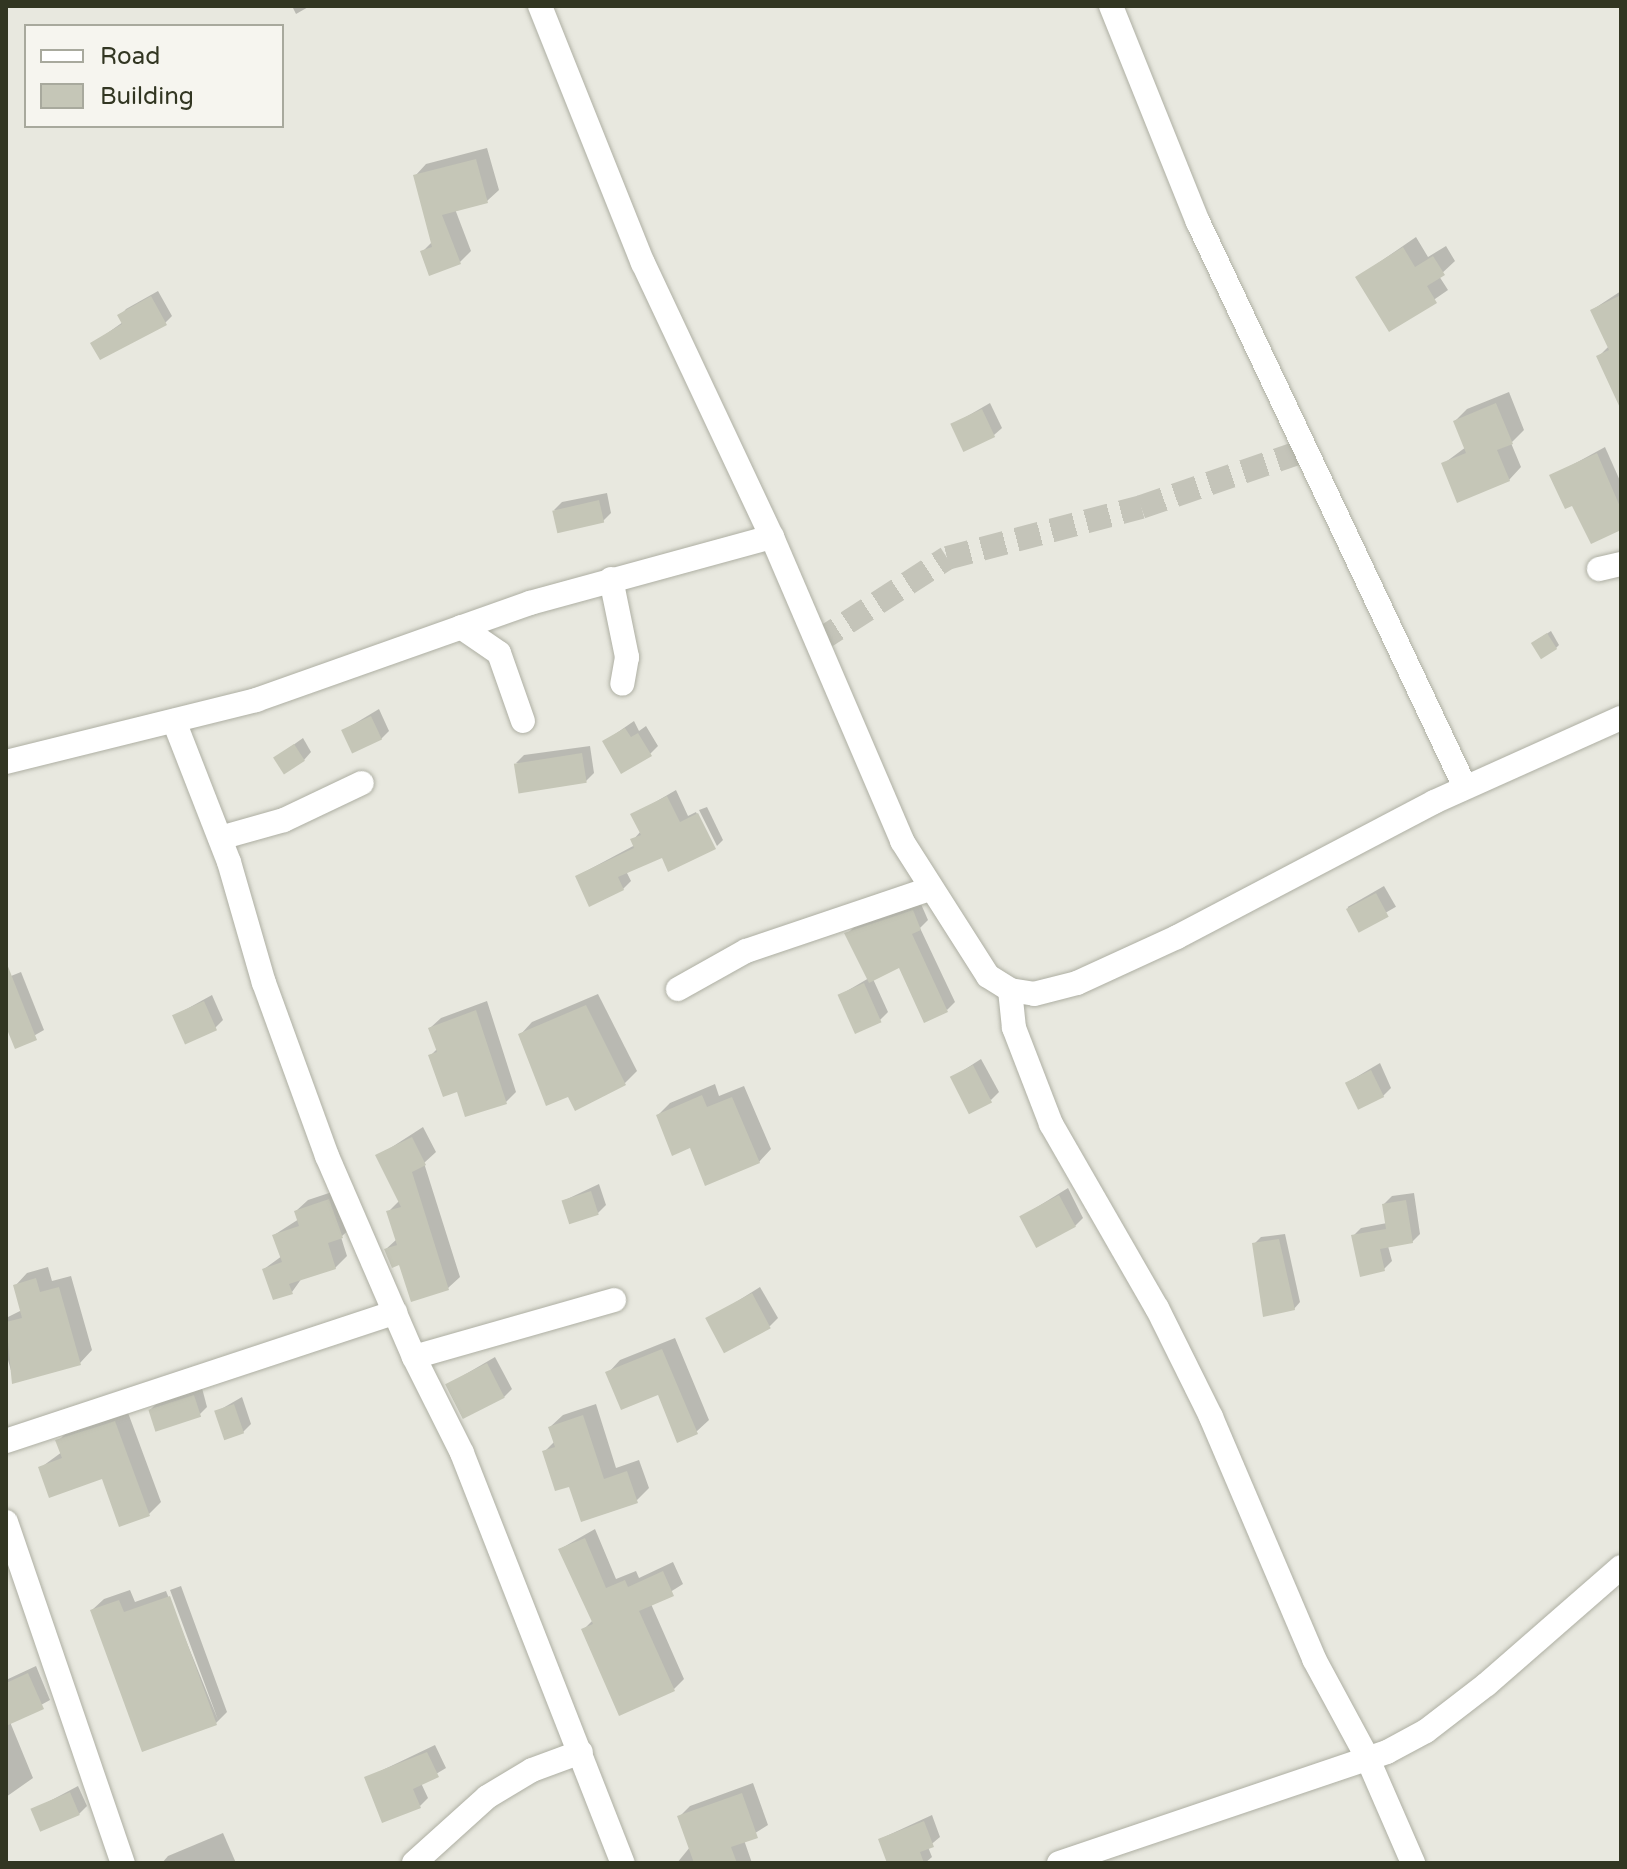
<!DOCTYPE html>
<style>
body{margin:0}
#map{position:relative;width:1627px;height:1869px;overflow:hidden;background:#e8e8df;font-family:"Varela Round",sans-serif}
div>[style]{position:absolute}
.shadow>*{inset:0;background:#0003;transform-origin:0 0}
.building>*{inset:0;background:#c5c6b7;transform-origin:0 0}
.minor-tunnel>*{height:24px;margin-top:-12px;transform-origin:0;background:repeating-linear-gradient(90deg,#c4c4b9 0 24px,transparent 0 36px)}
.roads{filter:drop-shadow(0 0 2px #aeafa3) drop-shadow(0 0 2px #aeafa3)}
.minor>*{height:24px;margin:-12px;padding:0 12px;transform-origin:12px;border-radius:12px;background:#fff}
span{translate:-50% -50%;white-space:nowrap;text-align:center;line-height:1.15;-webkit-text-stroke:6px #f6f5ef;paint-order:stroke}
.frame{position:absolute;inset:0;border:8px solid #323622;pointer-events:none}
.legend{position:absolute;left:24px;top:24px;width:260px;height:104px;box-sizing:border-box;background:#f6f5ef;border:2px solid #a8a99d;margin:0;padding:10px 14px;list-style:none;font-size:24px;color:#323622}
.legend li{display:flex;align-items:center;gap:16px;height:40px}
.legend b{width:40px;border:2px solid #a8a99d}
</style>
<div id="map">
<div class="shadow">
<i style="clip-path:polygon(292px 6px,310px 6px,296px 14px)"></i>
<i style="clip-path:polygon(487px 148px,499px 190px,487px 201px,455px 209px,471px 251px,460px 262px,422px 252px,432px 242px,415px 176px,426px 164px)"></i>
<i style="clip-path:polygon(1416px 237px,1428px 257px,1446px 246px,1455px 261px,1439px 276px,1448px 290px,1390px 330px,1358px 277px)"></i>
<i style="clip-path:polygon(158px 291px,172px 316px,165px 323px,92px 344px,123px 322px,120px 316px,126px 309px)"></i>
<i style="clip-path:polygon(1621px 291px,1621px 395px,1598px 357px,1609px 346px,1592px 310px)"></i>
<i style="clip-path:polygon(1509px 392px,1524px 430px,1511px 443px,1521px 467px,1509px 480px,1443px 464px,1466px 447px,1455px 421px,1467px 409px)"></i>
<i style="clip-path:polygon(990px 403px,1002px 428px,994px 435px,952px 425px)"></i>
<i style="clip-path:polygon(1605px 447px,1621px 483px,1621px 527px,1573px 503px,1552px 476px)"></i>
<i style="clip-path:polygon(607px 493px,611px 513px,603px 521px,554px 510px,562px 502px)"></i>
<i style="clip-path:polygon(1551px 631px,1559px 645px,1556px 648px,1537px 640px)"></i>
<i style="clip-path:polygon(379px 709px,389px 731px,381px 739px,344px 730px)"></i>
<i style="clip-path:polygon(634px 721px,639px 731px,646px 726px,658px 746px,650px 754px,605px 741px)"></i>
<i style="clip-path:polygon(303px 738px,311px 752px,304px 760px,275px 758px)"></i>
<i style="clip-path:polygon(590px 746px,594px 773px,586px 781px,516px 763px,524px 755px)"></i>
<i style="clip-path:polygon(676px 790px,688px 816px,696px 812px,713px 847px,663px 855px,626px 871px,631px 881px,623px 889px,577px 876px,635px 845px,633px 840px,641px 831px,633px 815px)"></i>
<i style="clip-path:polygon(707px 807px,723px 840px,717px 846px,699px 810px)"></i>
<i style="left:1384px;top:886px;width:24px;height:42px;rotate:60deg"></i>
<i style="clip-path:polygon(921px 904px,928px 920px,920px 928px,955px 1002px,947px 1010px,900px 965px,873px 979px,888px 1012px,880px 1020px,840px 995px,869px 978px,847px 934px,855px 926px)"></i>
<i style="clip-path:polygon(21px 972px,44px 1030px,16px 1046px,6px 1022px,6px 978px)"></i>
<i style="clip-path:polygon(598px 994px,637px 1071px,625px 1083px,569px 1095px,520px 1035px,532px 1022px)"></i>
<i style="clip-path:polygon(212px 995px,223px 1020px,215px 1028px,174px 1016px)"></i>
<i style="clip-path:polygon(487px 1001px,516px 1092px,506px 1102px,458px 1089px,431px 1055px,438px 1048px,430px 1028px,441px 1018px)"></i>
<i style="clip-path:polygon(981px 1059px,999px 1092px,991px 1100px,953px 1077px)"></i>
<i style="clip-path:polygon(1380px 1063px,1391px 1088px,1383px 1096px,1348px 1082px)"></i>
<i style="clip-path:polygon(715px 1084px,719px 1096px,744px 1086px,771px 1149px,759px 1162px,691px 1146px,658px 1115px,670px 1103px)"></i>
<i style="clip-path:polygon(423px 1127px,436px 1152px,424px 1163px,460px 1277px,448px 1288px,386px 1249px,397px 1239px,388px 1212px,400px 1200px,378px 1156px)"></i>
<i style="clip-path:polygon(599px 1184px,606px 1205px,598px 1213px,563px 1201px)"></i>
<i style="clip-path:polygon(1068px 1188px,1083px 1218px,1075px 1226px,1021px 1217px)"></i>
<i style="clip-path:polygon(341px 1189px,354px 1225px,341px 1237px,347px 1256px,335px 1268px,302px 1278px,292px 1292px,264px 1269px,282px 1256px,274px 1235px,299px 1219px,296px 1211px,308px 1200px)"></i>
<i style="clip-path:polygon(1414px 1193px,1420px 1234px,1412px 1242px,1388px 1246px,1392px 1261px,1384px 1269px,1353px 1236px,1361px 1228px,1387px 1223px,1384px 1204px,1392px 1196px)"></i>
<i style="clip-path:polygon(1285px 1234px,1300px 1302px,1294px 1309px,1254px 1244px,1261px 1237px)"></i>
<i style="clip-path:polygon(48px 1267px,52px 1281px,71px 1276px,92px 1350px,80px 1363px,14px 1381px,6px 1353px,6px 1318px,22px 1310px,15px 1286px,27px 1273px)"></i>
<i style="clip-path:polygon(760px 1287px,778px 1318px,770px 1326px,709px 1319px)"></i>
<i style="clip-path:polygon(675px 1338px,709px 1420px,696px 1432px,659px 1392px,608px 1373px,620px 1360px)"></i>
<i style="clip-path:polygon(495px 1357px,512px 1389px,504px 1397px,447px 1385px)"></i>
<i style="clip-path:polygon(202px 1388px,207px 1407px,199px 1415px,150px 1410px,158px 1402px)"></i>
<i style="clip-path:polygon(242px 1397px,251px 1424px,243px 1432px,216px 1412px)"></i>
<i style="clip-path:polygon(596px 1404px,616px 1468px,639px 1460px,649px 1488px,636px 1501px,570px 1484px,544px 1452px,555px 1441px,550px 1427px,563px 1415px)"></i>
<i style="clip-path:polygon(127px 1410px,161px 1502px,149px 1514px,103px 1476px,40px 1468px,62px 1452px,58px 1441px,70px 1429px)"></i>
<i style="clip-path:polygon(595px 1529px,616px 1579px,636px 1571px,639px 1578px,673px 1562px,683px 1584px,651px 1604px,684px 1679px,674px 1689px,583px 1630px,593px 1620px,560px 1549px)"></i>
<i style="clip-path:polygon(181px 1586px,227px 1712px,216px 1723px,92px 1610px,104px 1599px,130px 1590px,135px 1602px,166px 1591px,218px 1720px,170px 1590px)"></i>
<i style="clip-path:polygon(36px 1666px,50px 1700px,10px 1722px,33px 1778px,6px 1797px,6px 1680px)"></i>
<i style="clip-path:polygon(435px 1745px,446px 1768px,421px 1783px,428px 1798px,420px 1806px,366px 1778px)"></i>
<i style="clip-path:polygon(753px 1783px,768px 1825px,744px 1840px,752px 1863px,677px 1863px,690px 1847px,679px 1817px,690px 1806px)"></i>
<i style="clip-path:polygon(78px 1786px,87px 1806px,79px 1814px,33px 1810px)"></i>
<i style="clip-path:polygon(932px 1815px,940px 1837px,928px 1847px,932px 1857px,925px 1863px,889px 1863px,880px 1839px)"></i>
<i style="clip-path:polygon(223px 1833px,236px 1863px,162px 1863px,168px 1856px)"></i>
</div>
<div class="building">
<i style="clip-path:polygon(476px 159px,488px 203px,442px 215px,461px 264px,429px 276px,420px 251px,432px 247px,413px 175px)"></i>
<i style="clip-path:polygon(1403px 247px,1415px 267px,1433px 256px,1445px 275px,1427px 286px,1437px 303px,1389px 332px,1355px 277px)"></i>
<i style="clip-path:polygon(1621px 295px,1621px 410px,1596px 356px,1609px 350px,1590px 310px)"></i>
<i style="clip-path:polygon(151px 296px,167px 325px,100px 360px,90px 343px,122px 324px,117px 315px)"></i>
<i style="clip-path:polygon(1496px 403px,1513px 444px,1497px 450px,1510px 481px,1457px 503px,1441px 463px,1466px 453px,1453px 421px)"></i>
<i style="left:982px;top:409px;width:31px;height:35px;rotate:65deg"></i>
<i style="clip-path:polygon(1597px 453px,1621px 509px,1621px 530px,1591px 544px,1572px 506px,1565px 509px,1549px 475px)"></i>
<i style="left:599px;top:500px;width:23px;height:48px;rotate:77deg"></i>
<i style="left:1547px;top:633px;width:19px;height:19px;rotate:58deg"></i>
<i style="left:371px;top:716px;width:26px;height:33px;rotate:65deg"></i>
<i style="clip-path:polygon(625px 728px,631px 737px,638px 733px,652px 756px,621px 774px,602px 741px)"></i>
<i style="left:294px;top:744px;width:20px;height:25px;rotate:57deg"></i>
<i style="left:582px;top:753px;width:30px;height:69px;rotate:81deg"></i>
<i style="clip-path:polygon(667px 796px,680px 822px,698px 813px,716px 849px,668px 872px,662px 858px,618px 877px,624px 890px,589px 907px,575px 876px,634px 848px,630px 839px,641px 835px,630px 814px)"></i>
<i style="left:1376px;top:893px;width:27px;height:34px;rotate:62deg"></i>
<i style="clip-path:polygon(913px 910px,921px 930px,912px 934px,948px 1012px,924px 1023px,899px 968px,869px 983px,844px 933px)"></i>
<i style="clip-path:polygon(7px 964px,37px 1040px,15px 1049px,6px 1027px)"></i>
<i style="left:864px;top:983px;width:43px;height:29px;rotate:66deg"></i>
<i style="left:204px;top:1001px;width:32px;height:35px;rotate:66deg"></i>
<i style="clip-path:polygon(586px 1005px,626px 1085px,575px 1111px,568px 1097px,546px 1106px,518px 1034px)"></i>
<i style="clip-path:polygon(476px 1010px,507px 1104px,465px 1117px,457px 1092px,443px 1097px,428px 1055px,437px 1052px,428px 1028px)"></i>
<i style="left:973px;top:1065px;width:42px;height:26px;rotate:63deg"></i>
<i style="left:1371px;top:1070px;width:30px;height:29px;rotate:64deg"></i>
<i style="clip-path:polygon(702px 1095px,707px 1107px,732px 1097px,760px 1163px,705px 1186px,690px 1148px,672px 1156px,656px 1115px)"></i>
<i style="clip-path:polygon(412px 1137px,426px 1165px,412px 1172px,449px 1290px,411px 1302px,399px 1265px,392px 1268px,384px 1249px,397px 1245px,386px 1211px,401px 1207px,375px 1155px)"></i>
<i style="left:591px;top:1191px;width:25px;height:31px;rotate:72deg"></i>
<i style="left:1059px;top:1195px;width:36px;height:45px;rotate:62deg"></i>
<i style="clip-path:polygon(329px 1199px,343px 1238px,328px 1243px,336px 1269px,289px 1284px,293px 1294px,273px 1300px,262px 1269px,282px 1262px,272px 1235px,299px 1226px,294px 1211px)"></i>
<i style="clip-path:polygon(1406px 1200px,1413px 1243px,1380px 1249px,1385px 1271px,1360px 1277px,1351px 1235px,1386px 1229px,1382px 1204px)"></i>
<i style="clip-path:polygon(1279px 1239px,1295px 1310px,1263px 1317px,1252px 1243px)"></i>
<i style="clip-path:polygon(36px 1278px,40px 1292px,59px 1287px,81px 1365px,12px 1384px,6px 1322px,22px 1318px,13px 1285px)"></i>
<i style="left:752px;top:1293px;width:40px;height:53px;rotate:62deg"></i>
<i style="clip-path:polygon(662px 1349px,698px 1434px,677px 1443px,658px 1395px,621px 1410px,605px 1372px)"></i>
<i style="left:487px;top:1363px;width:39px;height:47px;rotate:63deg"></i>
<i style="left:194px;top:1395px;width:23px;height:48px;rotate:72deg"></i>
<i style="left:234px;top:1404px;width:31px;height:21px;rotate:71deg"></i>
<i style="clip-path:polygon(583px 1415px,604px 1479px,627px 1471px,638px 1503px,581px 1522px,569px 1487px,555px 1491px,542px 1451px,555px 1447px,548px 1427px)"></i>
<i style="clip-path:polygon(115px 1421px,150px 1516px,119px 1527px,102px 1479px,49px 1498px,38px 1467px,62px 1458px,55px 1440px)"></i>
<i style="clip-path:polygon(585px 1538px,606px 1588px,625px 1580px,628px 1587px,663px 1571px,674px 1596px,639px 1611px,675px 1691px,619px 1716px,581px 1629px,593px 1624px,558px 1549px)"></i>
<i style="clip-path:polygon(170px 1596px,217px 1725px,142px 1752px,90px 1610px,119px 1600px,124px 1612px)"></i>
<i style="clip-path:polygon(28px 1673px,44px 1709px,6px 1726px,6px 1683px)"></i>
<i style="clip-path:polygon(427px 1752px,439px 1777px,413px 1789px,421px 1808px,382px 1823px,364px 1777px)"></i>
<i style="left:70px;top:1792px;width:25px;height:43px;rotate:67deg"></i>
<i style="clip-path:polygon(742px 1793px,758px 1838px,731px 1847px,737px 1863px,694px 1863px,677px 1816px)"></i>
<i style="clip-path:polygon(924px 1821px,934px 1847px,920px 1852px,924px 1863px,887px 1863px,878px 1839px)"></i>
</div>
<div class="minor-tunnel">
<i style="left:817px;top:642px;width:155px;rotate:-32.9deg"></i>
<i style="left:947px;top:558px;width:201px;rotate:-14.7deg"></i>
<i style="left:1141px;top:507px;width:172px;rotate:-19deg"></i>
</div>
<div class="roads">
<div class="minor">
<i style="left:540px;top:6px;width:277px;rotate:68.2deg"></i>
<i style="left:643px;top:263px;width:303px;rotate:64.8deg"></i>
<i style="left:772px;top:537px;width:331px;rotate:66.8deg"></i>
<i style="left:902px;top:841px;width:160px;rotate:57.5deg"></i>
<i style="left:988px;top:976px;width:26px;rotate:32deg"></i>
<i style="left:1010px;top:990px;width:24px;rotate:9deg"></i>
<i style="left:1034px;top:994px;width:44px;rotate:-14.3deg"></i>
<i style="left:1077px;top:983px;width:110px;rotate:-24.7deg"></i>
<i style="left:1177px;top:937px;width:290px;rotate:-27.7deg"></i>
<i style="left:1434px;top:802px;width:205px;rotate:-24.2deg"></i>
<i style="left:1111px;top:6px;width:233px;rotate:68.1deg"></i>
<i style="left:1198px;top:222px;width:625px;rotate:64.71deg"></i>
<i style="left:1599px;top:569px;width:23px;rotate:-13deg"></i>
<i style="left:611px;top:579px;width:80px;rotate:78.4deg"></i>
<i style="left:627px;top:657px;width:27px;rotate:100deg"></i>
<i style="left:461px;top:627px;width:46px;rotate:34.4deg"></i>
<i style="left:499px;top:653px;width:72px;rotate:70.6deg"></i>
<i style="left:174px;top:721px;width:151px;rotate:68.7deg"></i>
<i style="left:229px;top:862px;width:126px;rotate:73.9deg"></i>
<i style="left:264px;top:983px;width:184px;rotate:70deg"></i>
<i style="left:327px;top:1156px;width:219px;rotate:66.6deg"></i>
<i style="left:414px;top:1357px;width:107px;rotate:63.4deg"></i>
<i style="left:462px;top:1453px;width:440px;rotate:68.6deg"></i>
<i style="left:6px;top:762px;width:258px;rotate:-13.9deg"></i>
<i style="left:256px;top:700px;width:291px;rotate:-19.5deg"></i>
<i style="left:530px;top:603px;width:251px;rotate:-15.3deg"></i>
<i style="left:220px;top:838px;width:66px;rotate:-15.7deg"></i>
<i style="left:284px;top:820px;width:86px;rotate:-25.4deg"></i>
<i style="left:678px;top:989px;width:78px;rotate:-29.2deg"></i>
<i style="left:746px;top:951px;width:193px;rotate:-18.7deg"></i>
<i style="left:1010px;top:990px;width:38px;rotate:84deg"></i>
<i style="left:1014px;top:1028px;width:103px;rotate:68.9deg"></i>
<i style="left:1051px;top:1124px;width:212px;rotate:60.1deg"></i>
<i style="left:1157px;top:1308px;width:122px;rotate:63.6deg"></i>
<i style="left:1211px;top:1417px;width:263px;rotate:66.9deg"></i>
<i style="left:1314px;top:1659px;width:111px;rotate:61.6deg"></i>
<i style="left:1367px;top:1757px;width:116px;rotate:66.5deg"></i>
<i style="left:414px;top:1357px;width:208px;rotate:-15.9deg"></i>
<i style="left:6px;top:1441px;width:410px;rotate:-18.3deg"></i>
<i style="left:6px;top:1522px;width:361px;rotate:71.1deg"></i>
<i style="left:414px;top:1863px;width:98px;rotate:-42.1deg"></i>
<i style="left:487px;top:1797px;width:52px;rotate:-31deg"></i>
<i style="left:532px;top:1770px;width:52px;rotate:-20.2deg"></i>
<i style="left:1059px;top:1863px;width:346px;rotate:-18.7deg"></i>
<i style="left:1387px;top:1752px;width:44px;rotate:-28.3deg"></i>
<i style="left:1426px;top:1731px;width:77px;rotate:-37.6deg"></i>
<i style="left:1487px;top:1684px;width:178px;rotate:-41.1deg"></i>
</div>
</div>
<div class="frame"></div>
<ul class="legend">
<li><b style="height:10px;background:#fff"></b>Road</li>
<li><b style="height:22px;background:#c5c6b7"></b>Building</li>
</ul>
</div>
